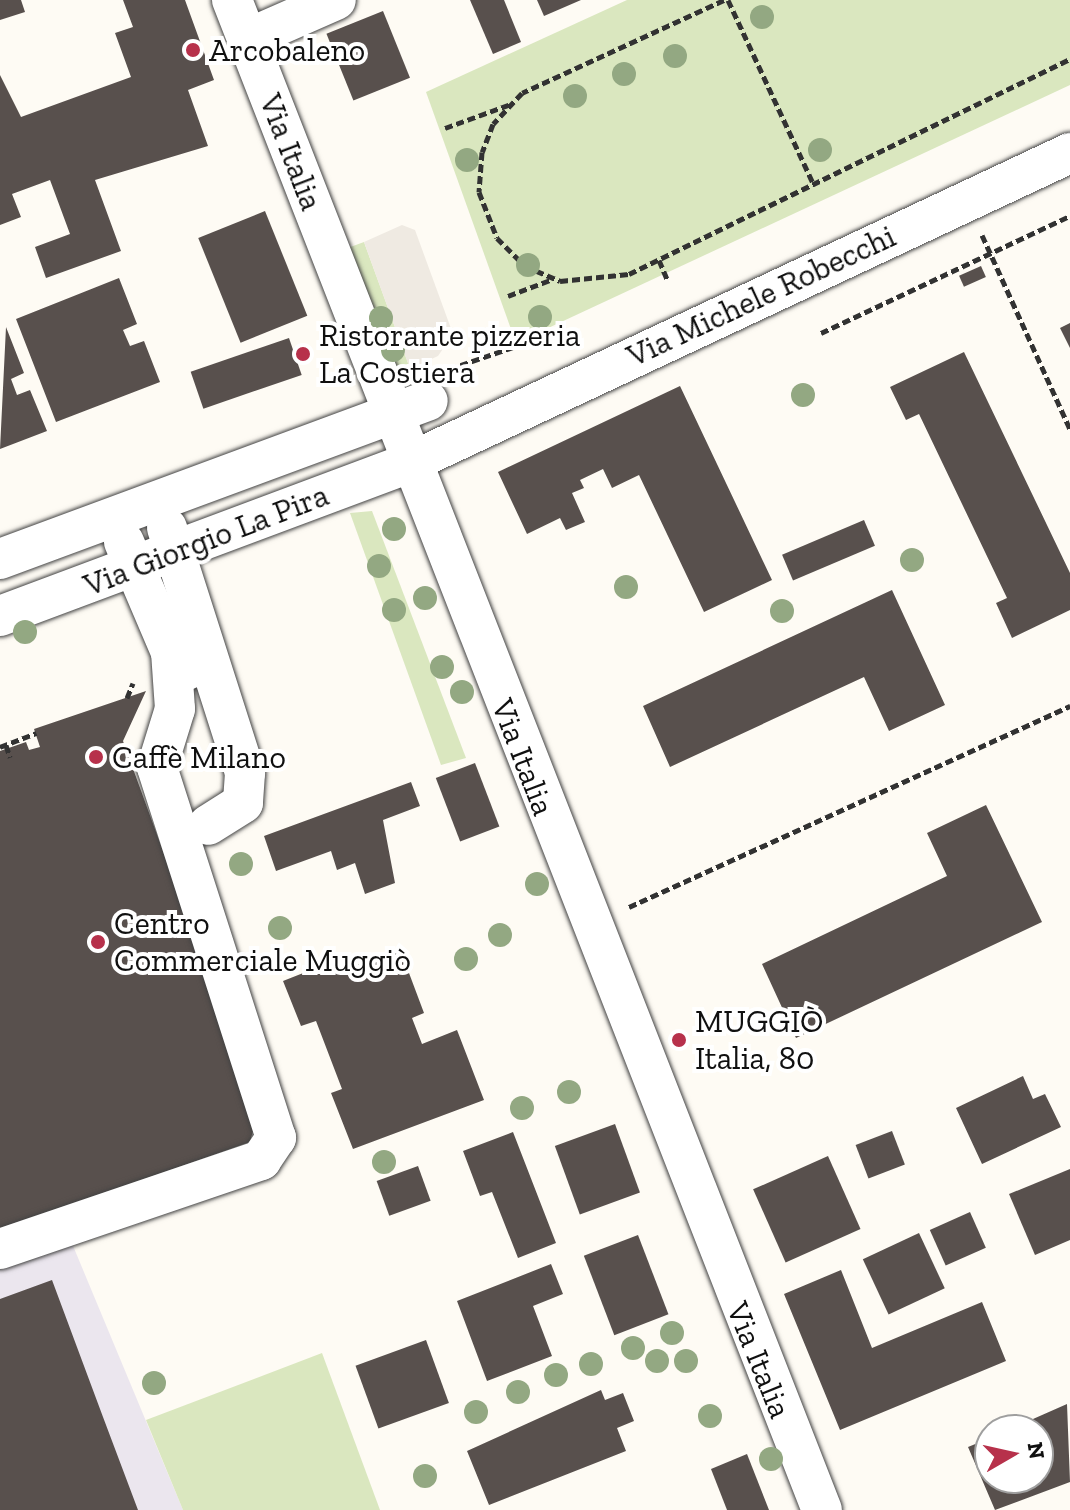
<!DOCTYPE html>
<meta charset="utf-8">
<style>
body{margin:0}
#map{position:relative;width:1070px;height:1510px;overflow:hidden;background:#fefbf4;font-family:"Zilla Slab",serif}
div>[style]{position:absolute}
.industrial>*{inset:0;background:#ebe6ee}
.green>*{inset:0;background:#dae7bf;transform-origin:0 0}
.plaza>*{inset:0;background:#efeae2}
.building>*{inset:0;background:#58504d;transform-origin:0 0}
.path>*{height:5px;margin-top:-2.5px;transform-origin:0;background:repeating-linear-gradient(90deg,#323232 0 8px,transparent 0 12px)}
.roads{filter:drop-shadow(0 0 2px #434343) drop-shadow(0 0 2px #434343)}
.minor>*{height:40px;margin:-20px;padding:0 20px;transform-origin:20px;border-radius:20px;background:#fff}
.trees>*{width:24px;height:24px;margin:-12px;border-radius:50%;background:#93a882}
.dots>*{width:22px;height:22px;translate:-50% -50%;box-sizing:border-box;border:4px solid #fff;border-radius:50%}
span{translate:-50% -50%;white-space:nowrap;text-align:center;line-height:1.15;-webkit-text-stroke:8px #fff;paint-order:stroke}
.poi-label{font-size:32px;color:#101010}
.left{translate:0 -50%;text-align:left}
.street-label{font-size:32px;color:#101010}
.north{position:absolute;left:974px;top:1414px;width:80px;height:80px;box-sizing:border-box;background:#fff;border:2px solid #9f9f9f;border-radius:50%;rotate:81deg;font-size:22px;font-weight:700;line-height:32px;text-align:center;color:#101010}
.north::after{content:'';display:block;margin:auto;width:28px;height:36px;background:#b7314b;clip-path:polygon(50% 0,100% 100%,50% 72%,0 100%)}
</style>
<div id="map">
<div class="industrial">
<i style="clip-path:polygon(71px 1241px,183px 1510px,0 1510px,0 1267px)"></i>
</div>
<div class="green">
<i style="clip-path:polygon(627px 0,1070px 0,1070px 85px,516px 343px,426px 92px)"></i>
<i style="left:364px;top:242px;width:135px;height:16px;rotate:70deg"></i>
<i style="clip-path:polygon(372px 511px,466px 758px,441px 765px,350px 513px)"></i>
<i style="clip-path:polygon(322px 1353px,380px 1510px,183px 1510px,146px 1420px)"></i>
</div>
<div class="plaza">
<i style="clip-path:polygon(402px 225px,415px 230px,453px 334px,438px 356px,410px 369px,364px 242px)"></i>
</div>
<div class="building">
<i style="clip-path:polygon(0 0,21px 0,25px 12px,0 20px)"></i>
<i style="clip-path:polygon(123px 0,185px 0,214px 80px,188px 90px,208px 146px,95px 180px,121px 251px,46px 278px,35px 247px,70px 234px,50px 180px,12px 194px,21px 217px,0 225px,0 75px,21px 117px,131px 77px,115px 33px,133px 27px)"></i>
<i style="clip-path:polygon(470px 0,504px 0,521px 42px,493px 54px)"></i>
<i style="clip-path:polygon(537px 0,581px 0,544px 16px)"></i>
<i style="left:383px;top:11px;width:72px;height:61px;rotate:68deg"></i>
<i style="left:265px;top:211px;width:113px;height:72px;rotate:68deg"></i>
<i style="left:981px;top:266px;width:12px;height:24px;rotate:66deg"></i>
<i style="clip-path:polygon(119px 278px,137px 324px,123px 330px,130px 346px,144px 341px,160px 382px,56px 422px,16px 319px)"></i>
<i style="clip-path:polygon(1070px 323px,1070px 348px,1060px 328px)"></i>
<i style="clip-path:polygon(6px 327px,24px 373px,11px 379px,17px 395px,30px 390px,47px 431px,0 449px)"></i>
<i style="left:289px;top:338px;width:39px;height:104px;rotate:71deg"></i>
<i style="clip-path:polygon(964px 352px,1070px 573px,1070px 610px,1012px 638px,996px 603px,1007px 598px,919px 414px,906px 420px,890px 387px)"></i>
<i style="clip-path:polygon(680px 386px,772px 580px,704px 612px,639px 475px,612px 488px,603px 469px,580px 480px,584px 488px,572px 493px,585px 522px,566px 530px,560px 518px,527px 534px,498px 472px)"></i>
<i style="left:864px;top:520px;width:28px;height:89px;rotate:67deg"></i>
<i style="clip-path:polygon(892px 590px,945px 705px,889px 731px,864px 677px,670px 767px,643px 706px)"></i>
<i style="clip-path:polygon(146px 691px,123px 741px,258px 1113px,250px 1142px,0 1230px,0 751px,26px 742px,29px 750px,40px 747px,34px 729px)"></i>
<i style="left:475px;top:763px;width:68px;height:42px;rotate:69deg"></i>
<i style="clip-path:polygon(411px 782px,420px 806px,383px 820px,395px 883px,365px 894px,355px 863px,337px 870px,331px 851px,276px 871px,264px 836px)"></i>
<i style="clip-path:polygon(986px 805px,1042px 922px,796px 1038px,762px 964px,947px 876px,927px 833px)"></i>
<i style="clip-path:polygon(400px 949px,424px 1013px,412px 1018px,422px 1044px,457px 1030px,484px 1100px,353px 1149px,331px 1093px,342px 1089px,316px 1021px,301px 1026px,283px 981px,326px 964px,331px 975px)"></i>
<i style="clip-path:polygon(1023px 1076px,1033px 1099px,1045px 1094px,1061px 1127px,982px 1164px,956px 1108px)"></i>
<i style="left:615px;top:1124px;width:73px;height:64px;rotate:70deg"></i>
<i style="left:892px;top:1131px;width:36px;height:39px;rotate:69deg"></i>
<i style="clip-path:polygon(513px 1132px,556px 1243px,518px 1258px,492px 1192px,480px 1196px,463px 1151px)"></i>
<i style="left:828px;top:1156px;width:80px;height:82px;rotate:66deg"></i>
<i style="left:418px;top:1166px;width:37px;height:44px;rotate:70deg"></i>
<i style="clip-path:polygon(1070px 1169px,1070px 1240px,1035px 1255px,1009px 1194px)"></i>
<i style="left:970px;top:1212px;width:39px;height:44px;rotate:66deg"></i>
<i style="left:919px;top:1233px;width:61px;height:62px;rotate:65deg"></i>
<i style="left:638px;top:1235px;width:85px;height:58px;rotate:69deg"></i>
<i style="clip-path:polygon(551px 1264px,563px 1294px,533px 1306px,552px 1356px,487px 1381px,457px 1301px)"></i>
<i style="clip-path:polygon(841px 1270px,872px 1348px,982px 1302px,1006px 1361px,840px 1430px,784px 1294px)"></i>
<i style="clip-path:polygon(52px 1280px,103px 1417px,138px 1510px,0 1510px,0 1299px)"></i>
<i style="left:426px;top:1340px;width:67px;height:75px;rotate:70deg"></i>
<i style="clip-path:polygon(601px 1390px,605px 1400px,623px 1393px,634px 1421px,617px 1428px,626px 1451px,489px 1505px,467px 1451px)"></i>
<i style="clip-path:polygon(1067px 1404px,1070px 1482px,995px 1510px,968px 1447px,990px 1438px,990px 1478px,1038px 1478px,1038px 1430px,1008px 1430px)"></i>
<i style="clip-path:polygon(747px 1454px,769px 1510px,727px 1510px,711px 1469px)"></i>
</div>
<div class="path">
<i style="left:724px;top:0;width:222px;rotate:155.3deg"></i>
<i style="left:522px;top:93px;width:42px;rotate:133.1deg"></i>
<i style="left:493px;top:124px;width:30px;rotate:111deg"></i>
<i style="left:482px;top:152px;width:40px;rotate:94.3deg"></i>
<i style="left:479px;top:192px;width:49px;rotate:68.6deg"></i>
<i style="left:497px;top:238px;width:40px;rotate:45deg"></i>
<i style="left:525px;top:266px;width:38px;rotate:23deg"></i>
<i style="left:560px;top:281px;width:69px;rotate:-5.8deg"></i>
<i style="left:629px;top:274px;width:491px;rotate:-26deg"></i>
<i style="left:728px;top:0;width:204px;rotate:65.1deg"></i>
<i style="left:445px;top:128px;width:70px;rotate:-20deg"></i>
<i style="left:982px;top:235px;width:213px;rotate:65.6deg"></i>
<i style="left:659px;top:260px;width:23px;rotate:67deg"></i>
<i style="left:508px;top:296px;width:48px;rotate:-20.7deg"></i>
<i style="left:821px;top:333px;width:275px;rotate:-25.2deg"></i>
<i style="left:449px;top:369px;width:71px;rotate:-18.9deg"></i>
<i style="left:127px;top:698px;width:16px;rotate:-68deg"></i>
<i style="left:6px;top:745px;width:13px;rotate:72deg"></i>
<i style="left:0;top:747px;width:39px;rotate:-21deg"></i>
<i style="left:629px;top:907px;width:485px;rotate:-24.5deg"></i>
</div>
<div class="roads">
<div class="minor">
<i style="left:232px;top:0;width:1621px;rotate:68.66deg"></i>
<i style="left:247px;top:39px;width:97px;rotate:-23.7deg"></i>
<i style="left:167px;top:528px;width:257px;rotate:72.3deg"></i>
<i style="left:245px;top:773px;width:30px;rotate:94deg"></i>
<i style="left:243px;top:803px;width:41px;rotate:147.8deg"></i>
<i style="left:124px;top:542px;width:120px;rotate:66.9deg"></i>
<i style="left:171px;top:652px;width:24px;rotate:48deg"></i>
<i style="left:0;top:559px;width:456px;rotate:-20.3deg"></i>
<i style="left:0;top:616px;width:439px;rotate:-20.5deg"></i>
<i style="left:411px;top:462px;width:728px;rotate:-25.12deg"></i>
<i style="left:0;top:1249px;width:276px;rotate:-18.8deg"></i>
<i style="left:261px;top:1160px;width:27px;rotate:-56deg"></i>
<i style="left:276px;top:1138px;width:390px;rotate:-107.8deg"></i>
<i style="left:157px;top:767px;width:61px;rotate:-72.8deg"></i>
<i style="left:175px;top:709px;width:57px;rotate:-94deg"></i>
</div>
</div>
<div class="trees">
<i style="left:762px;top:17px"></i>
<i style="left:675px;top:56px"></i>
<i style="left:624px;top:74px"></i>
<i style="left:575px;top:96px"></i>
<i style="left:820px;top:150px"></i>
<i style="left:467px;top:160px"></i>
<i style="left:528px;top:265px"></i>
<i style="left:540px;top:317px"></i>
<i style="left:381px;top:318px"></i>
<i style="left:393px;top:350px"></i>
<i style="left:803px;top:395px"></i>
<i style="left:394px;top:529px"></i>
<i style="left:912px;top:560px"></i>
<i style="left:379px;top:566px"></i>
<i style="left:626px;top:587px"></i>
<i style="left:425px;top:598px"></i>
<i style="left:394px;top:610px"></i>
<i style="left:782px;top:611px"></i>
<i style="left:25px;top:632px"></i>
<i style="left:442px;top:667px"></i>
<i style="left:462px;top:692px"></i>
<i style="left:241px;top:864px"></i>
<i style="left:537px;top:884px"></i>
<i style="left:280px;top:928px"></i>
<i style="left:500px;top:935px"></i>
<i style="left:466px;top:959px"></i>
<i style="left:569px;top:1092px"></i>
<i style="left:522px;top:1108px"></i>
<i style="left:384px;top:1162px"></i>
<i style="left:672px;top:1333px"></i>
<i style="left:633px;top:1348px"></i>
<i style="left:657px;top:1361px"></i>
<i style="left:686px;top:1361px"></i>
<i style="left:591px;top:1364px"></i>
<i style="left:556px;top:1375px"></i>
<i style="left:154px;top:1383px"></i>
<i style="left:518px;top:1392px"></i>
<i style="left:476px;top:1412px"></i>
<i style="left:710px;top:1416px"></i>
<i style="left:771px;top:1459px"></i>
<i style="left:425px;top:1476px"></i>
</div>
<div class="dots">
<i style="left:193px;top:50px;background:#b7314b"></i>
<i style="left:303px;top:354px;background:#b7314b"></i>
<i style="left:96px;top:757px;background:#b7314b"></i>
<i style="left:98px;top:942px;background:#b7314b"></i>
<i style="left:679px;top:1040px;background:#b7314b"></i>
</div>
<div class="poi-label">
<span class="left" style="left:209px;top:50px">Arcobaleno</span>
<span class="left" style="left:319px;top:354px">Ristorante pizzeria<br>La Costiera</span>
<span class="left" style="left:112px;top:757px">Caffè Milano</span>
<span class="left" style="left:114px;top:942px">Centro<br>Commerciale Muggiò</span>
<span class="left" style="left:695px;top:1040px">MUGGIÒ<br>Italia, 80</span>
</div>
<div class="street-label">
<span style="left:291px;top:152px;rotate:69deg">Via Italia</span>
<span style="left:761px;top:296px;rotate:-25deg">Via Michele Robecchi</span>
<span style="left:206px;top:540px;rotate:-21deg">Via Giorgio La Pira</span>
<span style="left:523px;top:757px;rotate:69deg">Via Italia</span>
<span style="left:759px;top:1360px;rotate:68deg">Via Italia</span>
</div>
<div class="north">N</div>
</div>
